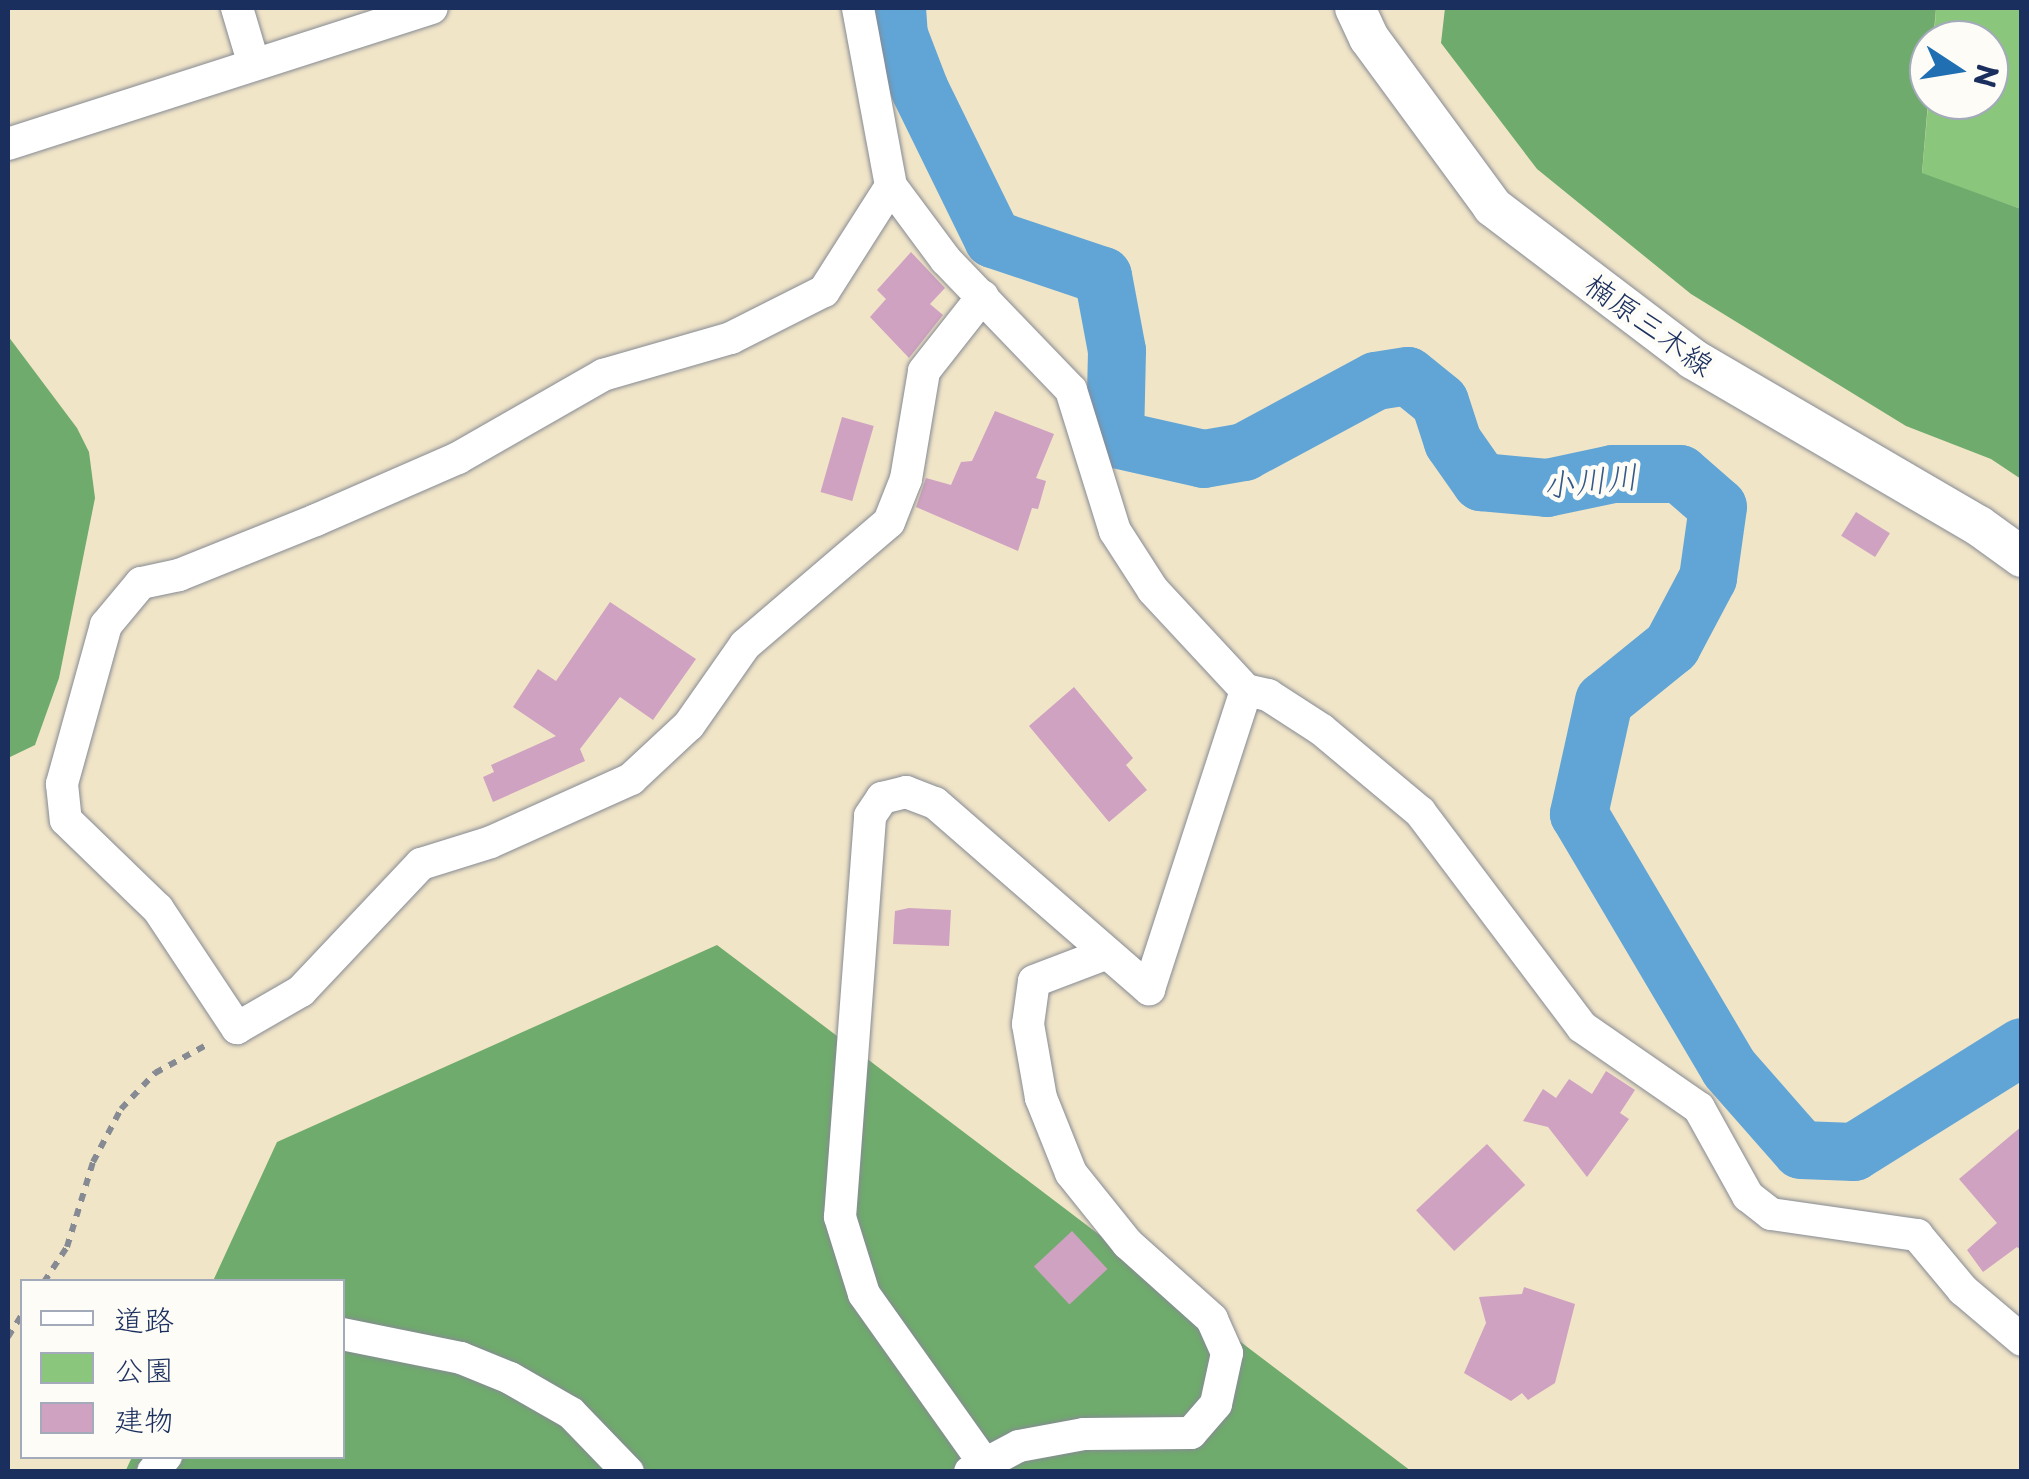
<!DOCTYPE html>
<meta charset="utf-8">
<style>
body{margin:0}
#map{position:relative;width:2029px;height:1479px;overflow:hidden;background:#f1e5c8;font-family:"Playpen Sans","Klee One",sans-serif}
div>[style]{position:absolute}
.green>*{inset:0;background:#8ac67c}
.forest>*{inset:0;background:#6fab6c}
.river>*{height:58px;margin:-29px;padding:0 29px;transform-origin:29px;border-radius:29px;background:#61a5d6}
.building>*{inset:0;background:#cea2c0;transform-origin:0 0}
.path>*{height:6px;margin-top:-3px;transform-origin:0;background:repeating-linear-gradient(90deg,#868a93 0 8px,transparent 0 16px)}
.roads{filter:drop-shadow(0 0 2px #868a93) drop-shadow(0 0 2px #868a93)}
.minor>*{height:32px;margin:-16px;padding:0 16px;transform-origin:16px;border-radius:16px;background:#fff}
.major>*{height:40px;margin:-20px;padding:0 20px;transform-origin:20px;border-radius:20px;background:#fff}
span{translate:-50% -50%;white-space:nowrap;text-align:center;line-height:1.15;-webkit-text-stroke:9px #fdfcf7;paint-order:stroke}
.street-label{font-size:30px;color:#1b2f5e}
.water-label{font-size:32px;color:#345888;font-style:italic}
.frame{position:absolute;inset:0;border:10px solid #1b2f5e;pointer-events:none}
.legend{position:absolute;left:20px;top:1279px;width:325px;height:180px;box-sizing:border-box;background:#fdfcf7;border:2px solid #a3aaba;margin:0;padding:12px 18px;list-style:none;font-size:30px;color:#1b2f5e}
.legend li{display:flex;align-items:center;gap:20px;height:50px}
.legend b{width:50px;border:2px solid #a3aaba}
.north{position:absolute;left:1909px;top:20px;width:100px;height:100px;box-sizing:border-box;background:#fdfcf7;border:2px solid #a3aaba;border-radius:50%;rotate:102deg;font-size:28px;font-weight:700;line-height:40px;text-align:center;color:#1b2f5e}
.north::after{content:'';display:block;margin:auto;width:35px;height:45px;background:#1f6fb2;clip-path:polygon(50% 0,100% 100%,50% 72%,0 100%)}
</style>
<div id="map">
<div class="green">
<i style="clip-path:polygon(1936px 8px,2021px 8px,2021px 209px,1922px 174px,1929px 94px,1929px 100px,1989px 100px,1989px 40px,1934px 40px)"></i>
</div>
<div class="forest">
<i style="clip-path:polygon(1445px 8px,1936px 8px,1922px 173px,2021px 209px,2021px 479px,1991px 459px,1906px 426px,1691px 294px,1537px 169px,1441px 43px)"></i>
<i style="clip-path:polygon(8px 336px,77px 428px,89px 452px,95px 498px,59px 678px,35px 745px,8px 758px)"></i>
<i style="clip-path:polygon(717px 945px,1411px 1471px,125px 1472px,132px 1457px,342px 1456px,342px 1282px,213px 1281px,277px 1142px)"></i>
</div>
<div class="river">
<i style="left:897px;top:8px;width:27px;rotate:86deg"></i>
<i style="left:899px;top:35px;width:59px;rotate:69.1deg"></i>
<i style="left:920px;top:90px;width:166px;rotate:63.9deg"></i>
<i style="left:993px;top:239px;width:116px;rotate:18.6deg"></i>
<i style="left:1103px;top:276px;width:76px;rotate:79.4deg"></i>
<i style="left:1117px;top:351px;width:88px;rotate:91.3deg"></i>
<i style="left:1115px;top:439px;width:91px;rotate:12.7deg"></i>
<i style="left:1204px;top:459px;width:41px;rotate:-9.9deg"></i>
<i style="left:1244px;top:452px;width:150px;rotate:-28.3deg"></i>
<i style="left:1376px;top:381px;width:32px;rotate:-9deg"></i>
<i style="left:1408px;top:376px;width:41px;rotate:39.1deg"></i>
<i style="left:1440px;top:402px;width:42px;rotate:72deg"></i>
<i style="left:1453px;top:442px;width:49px;rotate:55deg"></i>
<i style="left:1481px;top:482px;width:66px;rotate:5.2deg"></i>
<i style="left:1547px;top:488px;width:67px;rotate:-12deg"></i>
<i style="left:1613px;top:474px;width:67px"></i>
<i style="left:1680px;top:474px;width:50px;rotate:41deg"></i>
<i style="left:1718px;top:507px;width:72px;rotate:98deg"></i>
<i style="left:1708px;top:578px;width:77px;rotate:117.9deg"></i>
<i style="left:1672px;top:646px;width:87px;rotate:141deg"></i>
<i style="left:1604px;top:701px;width:116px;rotate:102.5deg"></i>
<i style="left:1579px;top:814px;width:295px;rotate:59.4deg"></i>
<i style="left:1729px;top:1068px;width:109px;rotate:48.7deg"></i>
<i style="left:1801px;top:1150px;width:53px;rotate:2.2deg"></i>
<i style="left:1854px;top:1152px;width:198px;rotate:-32deg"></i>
</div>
<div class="building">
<i style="clip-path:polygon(911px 252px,945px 288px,930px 304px,943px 315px,909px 358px,870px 317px,886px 299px,877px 290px)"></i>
<i style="clip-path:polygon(995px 411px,1054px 434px,1036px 478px,1046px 481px,1038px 509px,1032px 508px,1018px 551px,916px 507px,926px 478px,951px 485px,961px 462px,972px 461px)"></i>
<i style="left:842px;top:417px;width:33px;height:78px;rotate:16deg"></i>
<i style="left:1856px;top:512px;width:40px;height:28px;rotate:32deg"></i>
<i style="clip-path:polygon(610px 602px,696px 659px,653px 720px,620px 697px,580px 749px,585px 761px,493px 802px,483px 777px,494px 772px,491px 765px,556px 736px,513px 707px,538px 669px,556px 681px)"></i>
<i style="clip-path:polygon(1074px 687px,1133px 758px,1126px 765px,1147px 790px,1109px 822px,1029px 726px)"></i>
<i style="clip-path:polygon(909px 908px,951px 910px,949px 946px,893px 944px,895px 911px)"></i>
<i style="clip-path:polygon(1606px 1071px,1635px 1090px,1620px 1113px,1629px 1119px,1587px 1177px,1548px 1127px,1523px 1121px,1543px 1089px,1556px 1098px,1569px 1079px,1592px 1094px)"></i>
<i style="clip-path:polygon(2022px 1126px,2022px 1251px,2017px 1247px,1983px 1272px,1967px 1250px,1997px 1223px,1959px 1179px)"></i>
<i style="left:1487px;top:1144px;width:56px;height:97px;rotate:47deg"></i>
<i style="left:1072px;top:1231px;width:52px;height:52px;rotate:47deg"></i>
<i style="clip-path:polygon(1524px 1287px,1575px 1304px,1555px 1383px,1528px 1400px,1522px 1393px,1511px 1401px,1464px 1373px,1486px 1323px,1479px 1297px,1522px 1294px)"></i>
</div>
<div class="path">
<i style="left:44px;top:1282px;width:42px;rotate:-56.7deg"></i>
<i style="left:67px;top:1247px;width:89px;rotate:-73deg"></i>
<i style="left:93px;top:1162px;width:60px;rotate:-62.2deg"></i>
<i style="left:121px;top:1109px;width:50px;rotate:-46.6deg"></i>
<i style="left:155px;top:1073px;width:63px;rotate:-28.6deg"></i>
<i style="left:8px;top:1337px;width:26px;rotate:-58deg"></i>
</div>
<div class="roads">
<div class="minor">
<i style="left:237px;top:8px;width:59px;rotate:73.4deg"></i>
<i style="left:858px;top:8px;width:181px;rotate:79.5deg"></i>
<i style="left:891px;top:186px;width:92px;rotate:53.4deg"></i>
<i style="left:946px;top:260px;width:180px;rotate:46.1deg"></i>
<i style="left:1071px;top:390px;width:148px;rotate:72.7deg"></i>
<i style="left:1115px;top:531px;width:70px;rotate:57.2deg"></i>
<i style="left:1153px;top:590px;width:137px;rotate:47.1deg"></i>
<i style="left:1246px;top:690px;width:23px;rotate:13deg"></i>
<i style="left:1268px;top:695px;width:64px;rotate:32.9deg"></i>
<i style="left:1322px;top:730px;width:128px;rotate:39.9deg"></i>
<i style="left:1420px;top:812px;width:269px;rotate:53deg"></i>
<i style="left:1582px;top:1027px;width:142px;rotate:34.7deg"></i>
<i style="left:1699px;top:1108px;width:101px;rotate:60.9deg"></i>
<i style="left:1748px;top:1196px;width:29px;rotate:38deg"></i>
<i style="left:1771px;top:1214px;width:148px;rotate:8.2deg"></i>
<i style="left:1917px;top:1235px;width:72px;rotate:50.1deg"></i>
<i style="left:1963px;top:1290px;width:77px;rotate:40.3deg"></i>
<i style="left:8px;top:144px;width:445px;rotate:-17.8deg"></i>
<i style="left:891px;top:186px;width:125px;rotate:122.5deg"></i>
<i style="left:824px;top:291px;width:104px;rotate:153.2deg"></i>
<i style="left:731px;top:338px;width:133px;rotate:163.9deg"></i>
<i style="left:603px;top:375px;width:167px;rotate:150.2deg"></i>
<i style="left:458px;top:458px;width:155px;rotate:156.4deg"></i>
<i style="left:316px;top:520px;width:148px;rotate:158.1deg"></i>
<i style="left:179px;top:575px;width:39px;rotate:168deg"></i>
<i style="left:141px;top:583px;width:55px;rotate:129.8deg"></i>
<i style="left:106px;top:625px;width:165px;rotate:105.5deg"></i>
<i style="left:62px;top:784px;width:36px;rotate:84deg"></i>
<i style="left:66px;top:820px;width:128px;rotate:44.1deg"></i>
<i style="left:158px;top:909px;width:143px;rotate:56.4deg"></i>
<i style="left:237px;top:1028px;width:74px;rotate:-30deg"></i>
<i style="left:301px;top:991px;width:175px;rotate:-46.6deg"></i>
<i style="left:421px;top:864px;width:73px;rotate:-17.4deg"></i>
<i style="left:491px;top:842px;width:154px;rotate:-24.2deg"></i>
<i style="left:631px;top:779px;width:79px;rotate:-43deg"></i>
<i style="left:689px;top:725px;width:98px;rotate:-55deg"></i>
<i style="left:745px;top:645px;width:189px;rotate:-40.5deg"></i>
<i style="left:889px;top:522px;width:46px;rotate:-68.4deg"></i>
<i style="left:906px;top:479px;width:109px;rotate:-80.5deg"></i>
<i style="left:924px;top:371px;width:95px;rotate:-51.8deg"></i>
<i style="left:342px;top:1334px;width:121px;rotate:11.4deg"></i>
<i style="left:461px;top:1358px;width:53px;rotate:22.2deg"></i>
<i style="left:510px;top:1378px;width:70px;rotate:29.8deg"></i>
<i style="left:571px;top:1413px;width:82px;rotate:46deg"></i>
<i style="left:984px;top:1463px;width:207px;rotate:-125.4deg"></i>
<i style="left:864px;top:1294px;width:81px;rotate:-107.3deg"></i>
<i style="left:840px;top:1217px;width:402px;rotate:-85.7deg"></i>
<i style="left:870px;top:816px;width:22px;rotate:-56deg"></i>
<i style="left:882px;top:798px;width:25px;rotate:-14deg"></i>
<i style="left:906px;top:792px;width:31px;rotate:21deg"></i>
<i style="left:935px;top:803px;width:284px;rotate:41deg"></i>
<i style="left:1149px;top:989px;width:314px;rotate:-72deg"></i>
<i style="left:153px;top:1472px;width:21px;rotate:-51deg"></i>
<i style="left:970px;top:1472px;width:55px;rotate:-28deg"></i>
<i style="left:1019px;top:1446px;width:66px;rotate:-10.5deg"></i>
<i style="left:1084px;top:1434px;width:107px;rotate:-0.5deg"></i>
<i style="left:1191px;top:1433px;width:38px;rotate:-49deg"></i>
<i style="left:1216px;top:1404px;width:52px;rotate:-77.8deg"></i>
<i style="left:1227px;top:1353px;width:37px;rotate:-114deg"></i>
<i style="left:1212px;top:1319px;width:113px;rotate:-138.2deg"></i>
<i style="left:1128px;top:1244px;width:91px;rotate:-128.8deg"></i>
<i style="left:1071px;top:1173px;width:81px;rotate:-111.8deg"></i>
<i style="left:1041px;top:1098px;width:75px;rotate:-100deg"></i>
<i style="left:1028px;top:1024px;width:43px;rotate:-82.1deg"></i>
<i style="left:1034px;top:981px;width:76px;rotate:-20.8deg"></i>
</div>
<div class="major">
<i style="left:1355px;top:8px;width:33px;rotate:65deg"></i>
<i style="left:1369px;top:38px;width:210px;rotate:53.7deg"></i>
<i style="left:1493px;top:207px;width:251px;rotate:37.2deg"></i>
<i style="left:1693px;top:359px;width:331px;rotate:30.3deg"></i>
<i style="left:1979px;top:526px;width:53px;rotate:35.8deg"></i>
</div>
</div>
<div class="street-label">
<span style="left:1650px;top:324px;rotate:36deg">楠原三木線</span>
</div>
<div class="water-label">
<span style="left:1590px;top:480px;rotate:-6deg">小川川</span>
</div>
<div class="frame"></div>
<ul class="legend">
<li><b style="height:12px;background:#fff"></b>道路</li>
<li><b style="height:28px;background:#8ac67c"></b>公園</li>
<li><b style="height:28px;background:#cea2c0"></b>建物</li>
</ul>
<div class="north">N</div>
</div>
